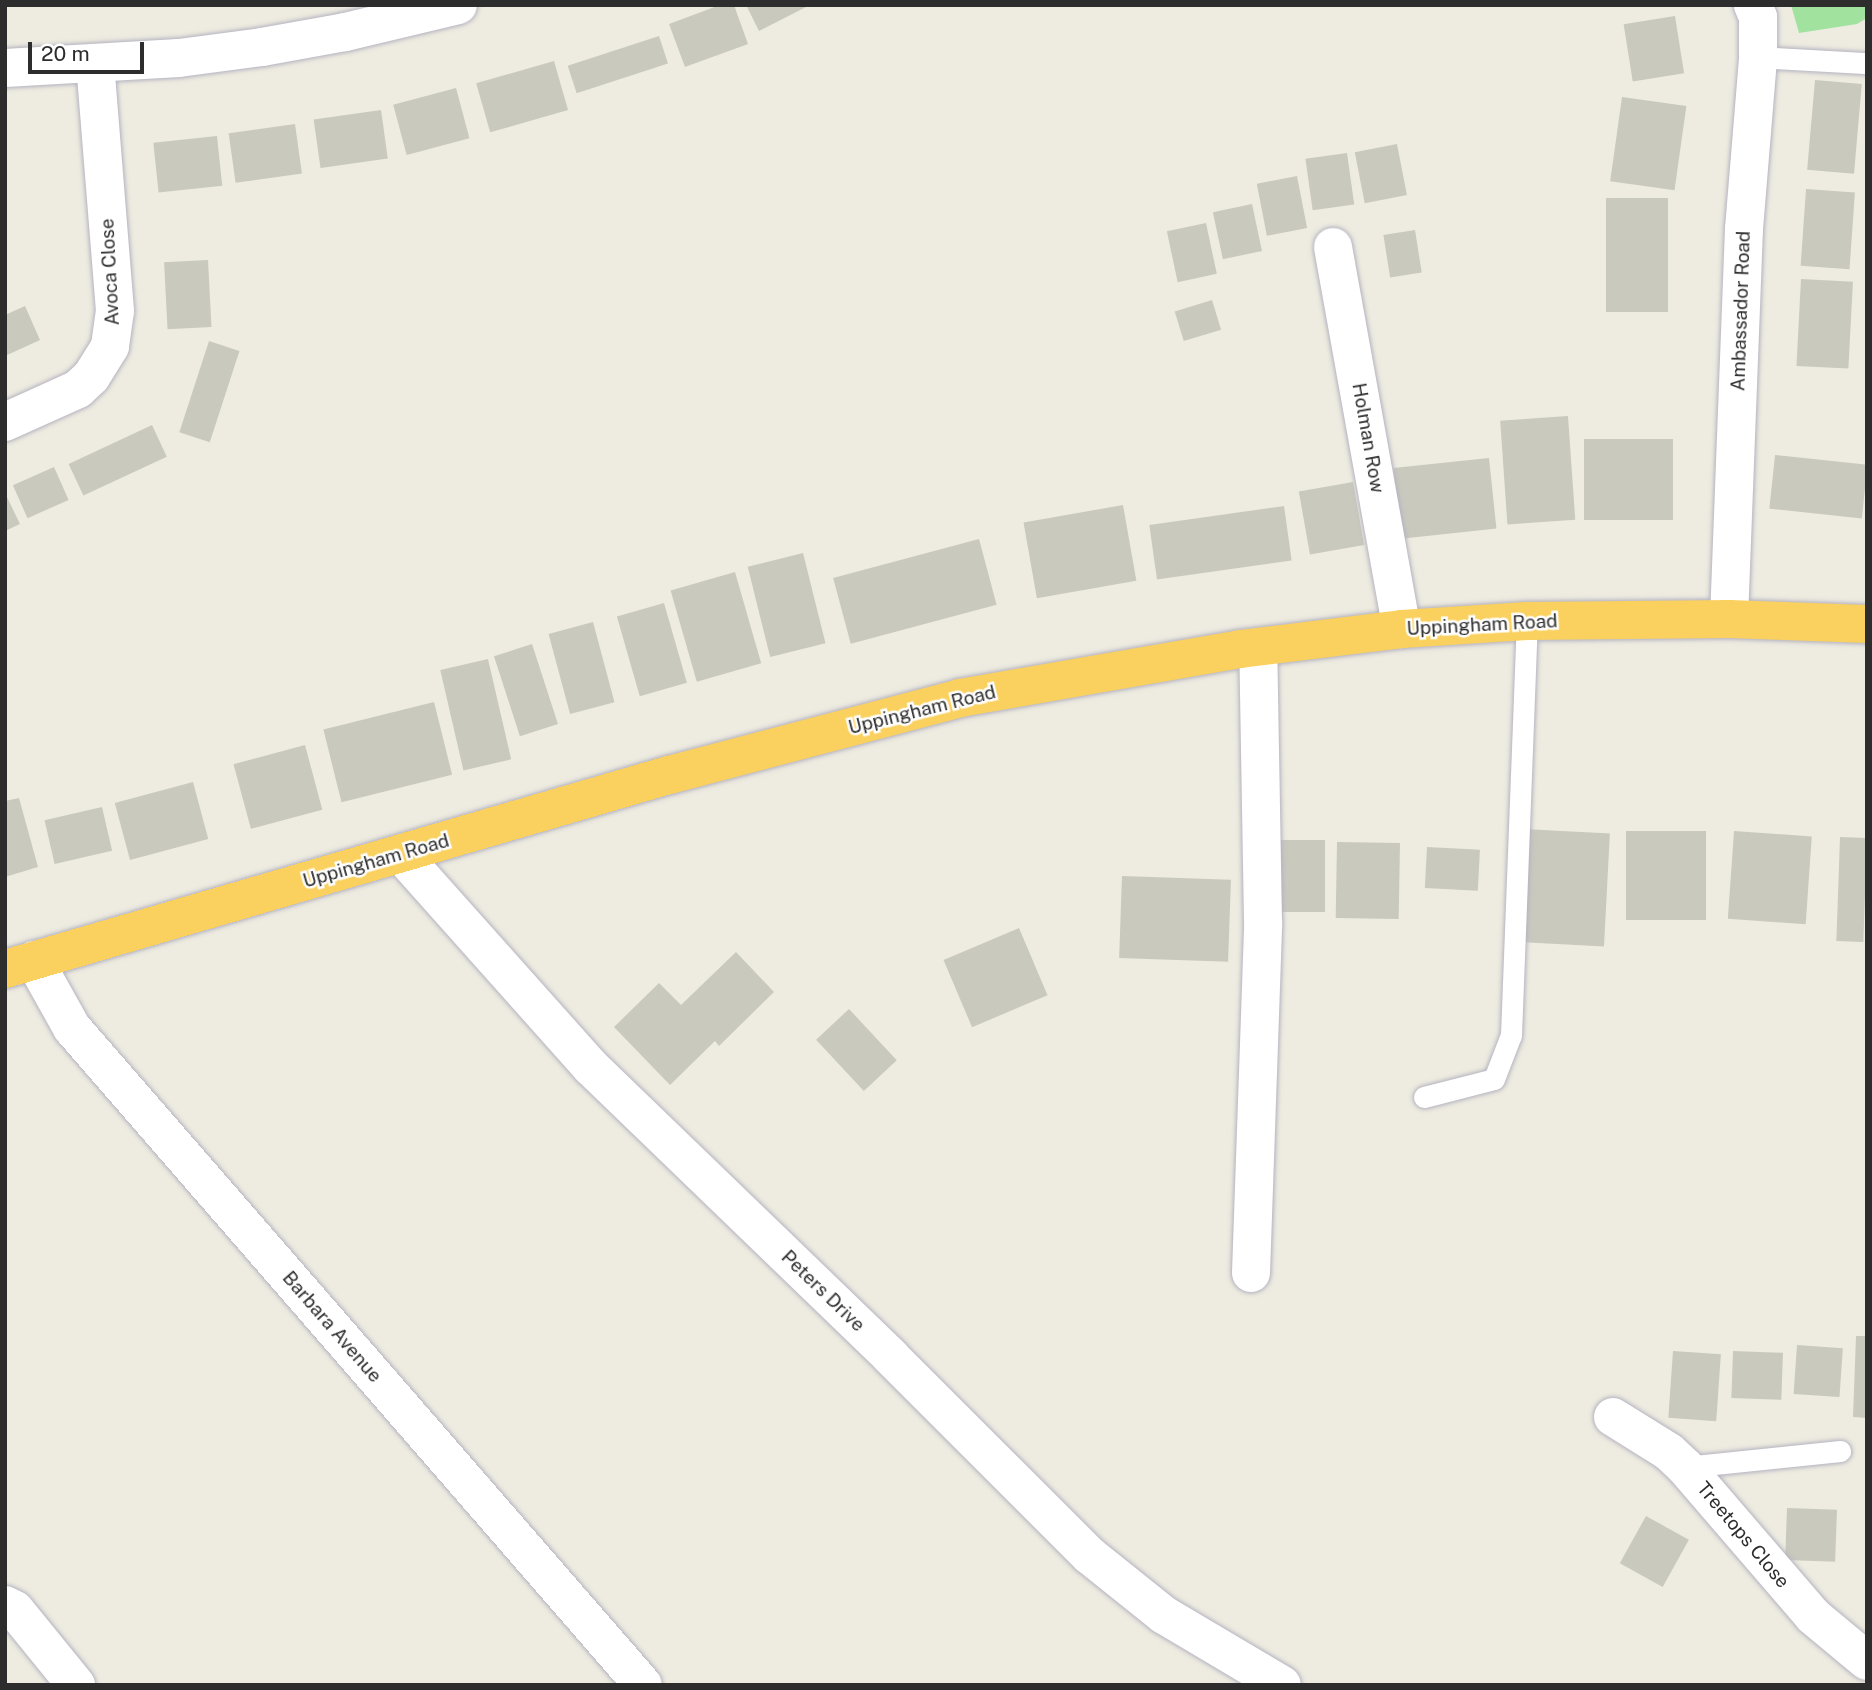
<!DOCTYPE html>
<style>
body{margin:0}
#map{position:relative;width:1872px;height:1690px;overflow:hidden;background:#eeece0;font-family:"Public Sans",sans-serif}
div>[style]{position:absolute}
.green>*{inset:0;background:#a1e29f}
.building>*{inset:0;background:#cac9be;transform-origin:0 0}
.roads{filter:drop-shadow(0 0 2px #b5b3c0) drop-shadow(0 0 2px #b5b3c0)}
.lane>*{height:21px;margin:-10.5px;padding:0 10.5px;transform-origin:10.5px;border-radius:10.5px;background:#fff}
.street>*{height:38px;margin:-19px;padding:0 19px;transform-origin:19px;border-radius:19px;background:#fff}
.secondary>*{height:38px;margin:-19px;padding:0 19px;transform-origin:19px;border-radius:19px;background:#fff}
.highway>*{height:38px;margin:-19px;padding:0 19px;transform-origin:19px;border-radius:19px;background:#fad15f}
span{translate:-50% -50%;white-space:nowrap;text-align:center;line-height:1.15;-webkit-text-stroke:5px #fff;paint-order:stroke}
.street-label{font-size:19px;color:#2d2d2d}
.frame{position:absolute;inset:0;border:7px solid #2d2d2d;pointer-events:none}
.scale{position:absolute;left:28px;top:42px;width:116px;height:32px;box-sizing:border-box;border:4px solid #2d2d2d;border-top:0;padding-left:9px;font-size:21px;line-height:24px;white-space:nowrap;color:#2d2d2d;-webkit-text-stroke:5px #fff;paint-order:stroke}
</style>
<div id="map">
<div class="green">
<i style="clip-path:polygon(1791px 5px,1867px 5px,1867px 18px,1857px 24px,1799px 33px)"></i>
</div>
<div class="building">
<i style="clip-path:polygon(720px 5px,734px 5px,748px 44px,685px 67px,669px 24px)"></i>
<i style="clip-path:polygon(746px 5px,810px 5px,759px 31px)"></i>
<i style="left:1675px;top:16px;width:58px;height:52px;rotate:81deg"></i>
<i style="left:659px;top:36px;width:29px;height:96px;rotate:72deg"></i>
<i style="left:554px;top:61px;width:51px;height:81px;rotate:74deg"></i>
<i style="left:1815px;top:80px;width:47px;height:90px;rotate:5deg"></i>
<i style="left:456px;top:88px;width:52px;height:65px;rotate:75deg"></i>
<i style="left:1622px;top:97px;width:65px;height:85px;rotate:8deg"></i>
<i style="left:381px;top:110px;width:49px;height:68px;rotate:82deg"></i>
<i style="left:295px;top:124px;width:50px;height:67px;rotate:82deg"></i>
<i style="left:217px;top:136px;width:50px;height:64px;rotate:84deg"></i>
<i style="left:1397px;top:144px;width:52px;height:43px;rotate:79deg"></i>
<i style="left:1347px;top:153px;width:52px;height:42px;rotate:82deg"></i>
<i style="left:1297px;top:176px;width:53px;height:41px;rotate:79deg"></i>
<i style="left:1806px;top:189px;width:49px;height:77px;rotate:4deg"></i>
<i style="left:1606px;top:198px;width:62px;height:114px"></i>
<i style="left:1252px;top:204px;width:48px;height:40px;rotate:78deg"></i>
<i style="left:1206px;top:223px;width:52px;height:40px;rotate:78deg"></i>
<i style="left:1415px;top:230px;width:43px;height:32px;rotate:81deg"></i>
<i style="left:208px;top:260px;width:67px;height:44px;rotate:87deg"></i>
<i style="left:1801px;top:279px;width:52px;height:87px;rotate:3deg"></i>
<i style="left:1212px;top:300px;width:31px;height:39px;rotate:73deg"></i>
<i style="clip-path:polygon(25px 306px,40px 340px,5px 356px,5px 315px)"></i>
<i style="left:209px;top:341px;width:32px;height:96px;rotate:18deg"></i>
<i style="left:1568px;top:416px;width:104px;height:68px;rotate:86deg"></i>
<i style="left:152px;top:425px;width:35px;height:92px;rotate:65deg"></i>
<i style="left:1584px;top:439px;width:89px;height:81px"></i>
<i style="left:1775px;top:455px;width:93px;height:54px;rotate:6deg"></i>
<i style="left:1489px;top:458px;width:71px;height:96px;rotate:84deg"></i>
<i style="left:54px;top:467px;width:36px;height:45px;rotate:66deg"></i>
<i style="left:1353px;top:482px;width:64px;height:55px;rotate:80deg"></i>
<i style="clip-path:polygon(5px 493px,20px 524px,5px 531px)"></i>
<i style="left:1123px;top:505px;width:77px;height:101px;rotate:80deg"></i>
<i style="left:1284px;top:506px;width:55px;height:136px;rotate:82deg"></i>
<i style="left:979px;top:539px;width:68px;height:151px;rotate:75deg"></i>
<i style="left:803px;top:553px;width:93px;height:57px;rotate:76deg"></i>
<i style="left:735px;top:572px;width:95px;height:67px;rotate:74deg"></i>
<i style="left:664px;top:603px;width:83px;height:49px;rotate:74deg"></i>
<i style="left:593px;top:622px;width:83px;height:46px;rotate:75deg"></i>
<i style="left:532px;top:644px;width:84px;height:40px;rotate:72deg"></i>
<i style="left:488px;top:659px;width:103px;height:49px;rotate:77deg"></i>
<i style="left:434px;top:702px;width:75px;height:114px;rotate:76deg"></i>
<i style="left:305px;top:745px;width:67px;height:74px;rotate:75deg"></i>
<i style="left:193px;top:782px;width:59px;height:81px;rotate:75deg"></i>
<i style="clip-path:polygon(19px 798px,38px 867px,5px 877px,5px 801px)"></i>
<i style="left:102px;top:807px;width:45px;height:59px;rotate:77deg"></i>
<i style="left:1523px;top:829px;width:87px;height:113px;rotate:3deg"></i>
<i style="left:1706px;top:831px;width:89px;height:80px;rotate:90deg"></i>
<i style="left:1734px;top:831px;width:78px;height:88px;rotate:4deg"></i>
<i style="left:1840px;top:837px;width:27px;height:104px;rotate:2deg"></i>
<i style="left:1275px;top:840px;width:50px;height:72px"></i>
<i style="left:1337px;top:842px;width:63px;height:76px;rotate:1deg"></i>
<i style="left:1427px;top:847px;width:53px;height:41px;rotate:3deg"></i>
<i style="left:1122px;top:876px;width:109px;height:82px;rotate:2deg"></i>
<i style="left:1019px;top:928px;width:73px;height:82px;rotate:67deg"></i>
<i style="clip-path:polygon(736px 952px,774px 992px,719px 1046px,715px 1041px,670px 1085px,614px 1027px,659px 983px,681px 1005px)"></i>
<i style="left:849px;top:1009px;width:70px;height:45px;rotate:47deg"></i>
<i style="clip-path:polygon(1856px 1336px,1867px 1336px,1867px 1418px,1853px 1417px)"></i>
<i style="left:1797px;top:1345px;width:46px;height:49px;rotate:4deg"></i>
<i style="left:1673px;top:1351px;width:48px;height:67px;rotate:4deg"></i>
<i style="left:1733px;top:1351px;width:50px;height:47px;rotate:2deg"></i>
<i style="left:1787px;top:1508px;width:50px;height:52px;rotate:2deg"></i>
<i style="left:1646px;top:1516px;width:49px;height:54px;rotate:29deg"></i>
</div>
<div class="roads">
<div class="lane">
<i style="left:1758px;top:57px;width:109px;rotate:3.2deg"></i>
<i style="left:1424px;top:1097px;width:72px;rotate:-14.4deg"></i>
<i style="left:1494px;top:1079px;width:47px;rotate:-68.9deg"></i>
<i style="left:1511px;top:1035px;width:414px;rotate:-87.8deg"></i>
<i style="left:1685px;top:1467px;width:156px;rotate:-5.9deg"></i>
</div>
<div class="street">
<i style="left:1333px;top:247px;width:388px;rotate:79.8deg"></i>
<i style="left:5px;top:422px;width:80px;rotate:-24.3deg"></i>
<i style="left:78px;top:389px;width:18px;rotate:-43deg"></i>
<i style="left:91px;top:377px;width:36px;rotate:-58deg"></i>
<i style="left:110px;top:346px;width:35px;rotate:-82deg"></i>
<i style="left:115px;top:311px;width:248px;rotate:-94.6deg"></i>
<i style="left:1729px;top:619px;width:390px;rotate:-87.8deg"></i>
<i style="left:1744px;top:229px;width:173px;rotate:-85.3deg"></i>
<i style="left:1758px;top:57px;width:40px;rotate:-90deg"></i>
<i style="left:1758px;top:17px;width:13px;rotate:-113deg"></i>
<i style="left:401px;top:854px;width:285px;rotate:48.3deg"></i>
<i style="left:591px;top:1067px;width:416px;rotate:44deg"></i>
<i style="left:890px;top:1356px;width:281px;rotate:45deg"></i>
<i style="left:1089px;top:1555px;width:96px;rotate:38.7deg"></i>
<i style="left:1164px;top:1615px;width:137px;rotate:30.7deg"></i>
<i style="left:34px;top:960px;width:78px;rotate:60.8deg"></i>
<i style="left:72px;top:1028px;width:870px;rotate:49.01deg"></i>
<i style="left:1251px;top:1273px;width:351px;rotate:-88deg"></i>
<i style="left:1263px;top:922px;width:275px;rotate:-91deg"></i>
<i style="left:1613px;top:1417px;width:66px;rotate:32deg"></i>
<i style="left:1669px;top:1452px;width:22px;rotate:43deg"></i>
<i style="left:1685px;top:1467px;width:196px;rotate:49.3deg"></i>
<i style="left:1813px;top:1616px;width:70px;rotate:39.8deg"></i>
<i style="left:5px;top:1605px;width:11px;rotate:27deg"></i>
<i style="left:15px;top:1610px;width:97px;rotate:50.9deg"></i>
</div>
<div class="secondary">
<i style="left:5px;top:68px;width:174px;rotate:-3.3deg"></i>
<i style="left:179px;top:58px;width:84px;rotate:-7.5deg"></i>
<i style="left:262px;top:47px;width:84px;rotate:-10.2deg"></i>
<i style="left:345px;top:32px;width:116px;rotate:-13.4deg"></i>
</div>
<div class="highway">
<i style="left:5px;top:969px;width:692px;rotate:-16.29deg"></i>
<i style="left:669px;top:775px;width:301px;rotate:-14.8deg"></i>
<i style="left:960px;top:698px;width:284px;rotate:-9.9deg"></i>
<i style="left:1240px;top:649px;width:163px;rotate:-7deg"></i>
<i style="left:1402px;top:629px;width:125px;rotate:-3.7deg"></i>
<i style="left:1527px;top:621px;width:202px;rotate:-0.6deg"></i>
<i style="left:1729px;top:619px;width:138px;rotate:2.1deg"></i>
</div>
</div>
<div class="street-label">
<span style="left:110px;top:272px;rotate:-93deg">Avoca Close</span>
<span style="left:1741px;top:311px;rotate:-88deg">Ambassador Road</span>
<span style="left:1368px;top:438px;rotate:80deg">Holman Row</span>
<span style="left:1482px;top:625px;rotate:-3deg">Uppingham Road</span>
<span style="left:922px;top:710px;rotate:-14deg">Uppingham Road</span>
<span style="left:376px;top:861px;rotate:-16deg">Uppingham Road</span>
<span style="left:823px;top:1291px;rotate:44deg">Peters Drive</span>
<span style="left:332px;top:1327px;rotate:49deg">Barbara Avenue</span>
<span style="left:1743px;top:1535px;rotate:50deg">Treetops Close</span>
</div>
<div class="frame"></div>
<div class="scale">20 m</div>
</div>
